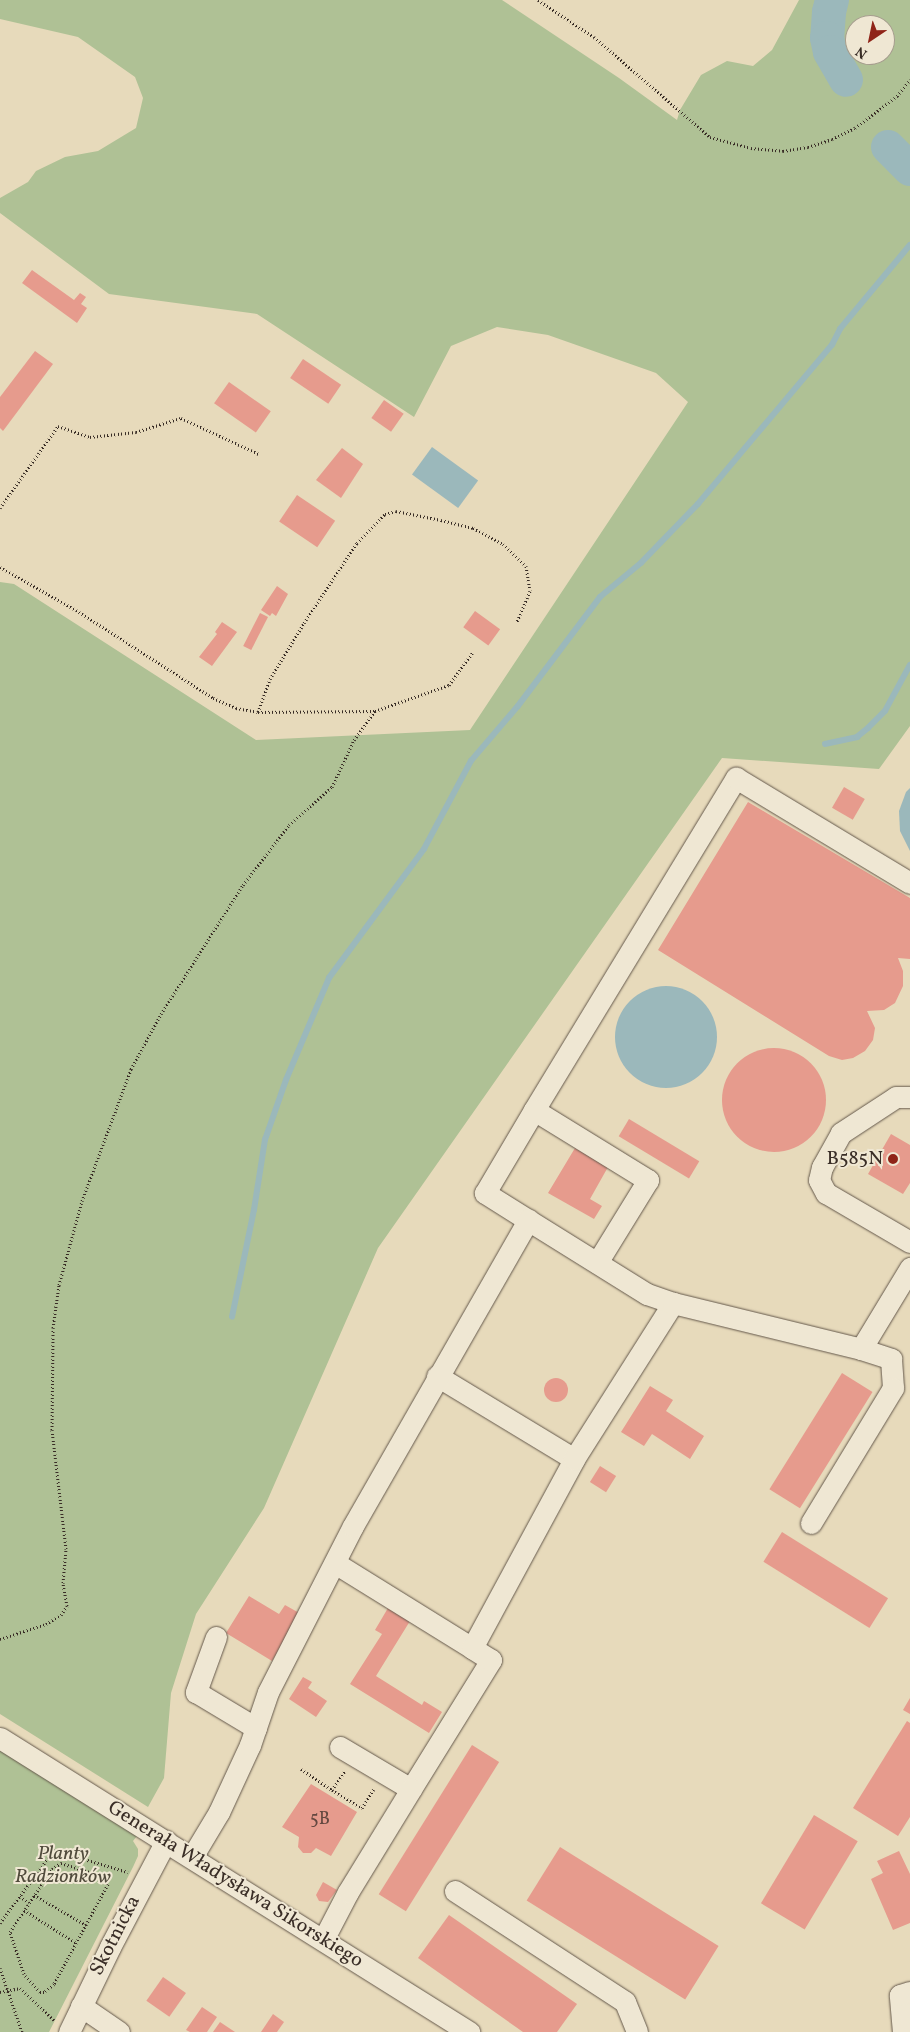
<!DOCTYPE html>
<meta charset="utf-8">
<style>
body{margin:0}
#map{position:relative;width:910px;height:2032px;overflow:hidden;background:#e7dabb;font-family:Vollkorn,serif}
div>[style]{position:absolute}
.green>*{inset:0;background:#afc195}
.water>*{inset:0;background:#9bb8bb;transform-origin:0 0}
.round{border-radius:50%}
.stream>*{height:5.5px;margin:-2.75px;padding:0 2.75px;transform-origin:2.75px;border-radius:2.75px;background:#9bb8bb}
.river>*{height:34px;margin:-17px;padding:0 17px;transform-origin:17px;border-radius:17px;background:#9bb8bb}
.building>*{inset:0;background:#e69b8d;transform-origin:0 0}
.path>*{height:3px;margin-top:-1.5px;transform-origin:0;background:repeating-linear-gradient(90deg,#392d26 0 1px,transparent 0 3.5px)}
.roads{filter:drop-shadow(0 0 1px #64584b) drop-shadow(0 0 1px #64584b)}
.minor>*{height:21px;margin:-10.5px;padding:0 10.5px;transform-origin:10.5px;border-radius:10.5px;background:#efe7d3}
.dots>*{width:14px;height:14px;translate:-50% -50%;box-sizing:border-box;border:2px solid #efe7d3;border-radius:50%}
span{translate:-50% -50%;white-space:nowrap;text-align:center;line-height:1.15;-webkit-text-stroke:4px #efe7d3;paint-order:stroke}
.number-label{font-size:18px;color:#644840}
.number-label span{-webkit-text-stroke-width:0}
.poi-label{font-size:20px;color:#392d26}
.right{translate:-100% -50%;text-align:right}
.park-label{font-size:20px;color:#514b3c;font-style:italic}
.street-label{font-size:20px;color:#392d26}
.north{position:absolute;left:845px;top:15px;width:50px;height:50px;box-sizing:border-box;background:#efe7d3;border:1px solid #a69d8e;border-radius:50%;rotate:214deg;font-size:14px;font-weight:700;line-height:20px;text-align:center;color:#392d26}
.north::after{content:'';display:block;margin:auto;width:18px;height:22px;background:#8f2418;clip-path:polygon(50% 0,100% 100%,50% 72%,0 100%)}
</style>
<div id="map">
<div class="green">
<i style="clip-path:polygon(evenodd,0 0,502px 0,619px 78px,677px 120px,680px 110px,701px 75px,727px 61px,753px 66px,772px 50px,799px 0,910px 0,910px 726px,879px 769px,722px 758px,378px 1248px,264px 1508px,196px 1614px,171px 1693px,164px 1778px,148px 1807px,0 1714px,0 582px,14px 584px,256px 740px,470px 730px,688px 402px,656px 373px,548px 335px,497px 327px,451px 346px,414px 417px,257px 314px,109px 294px,0 213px,0 198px,28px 182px,36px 171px,65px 157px,98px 151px,136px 128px,143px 98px,135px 77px,78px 37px,0 19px,0 0,855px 25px,885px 25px,885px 55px,855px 55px,855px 25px)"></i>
<i style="clip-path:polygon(0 1750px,137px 1836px,133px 1841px,138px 1849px,138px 1856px,133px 1867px,49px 2032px,0 2032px)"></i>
</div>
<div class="water">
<i style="left:432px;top:447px;width:57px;height:34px;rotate:36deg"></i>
<i style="clip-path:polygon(910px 788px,910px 851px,900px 831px,899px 811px,906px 792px)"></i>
<i class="round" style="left:615px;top:986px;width:102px;height:102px"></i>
</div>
<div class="stream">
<i style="left:825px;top:744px;width:33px;rotate:-12deg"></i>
<i style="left:857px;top:737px;width:14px;rotate:-39deg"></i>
<i style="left:868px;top:728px;width:24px;rotate:-45deg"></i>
<i style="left:885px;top:711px;width:52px;rotate:-61.5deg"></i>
<i style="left:232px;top:1317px;width:109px;rotate:-78.4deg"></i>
<i style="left:254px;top:1210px;width:71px;rotate:-81.1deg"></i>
<i style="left:265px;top:1140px;width:64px;rotate:-70.7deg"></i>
<i style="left:286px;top:1080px;width:111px;rotate:-67.1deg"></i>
<i style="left:329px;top:978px;width:160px;rotate:-53.6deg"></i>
<i style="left:424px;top:849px;width:100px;rotate:-61.9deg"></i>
<i style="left:471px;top:761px;width:72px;rotate:-49.5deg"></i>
<i style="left:518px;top:706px;width:136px;rotate:-53deg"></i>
<i style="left:600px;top:597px;width:53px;rotate:-39.7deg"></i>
<i style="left:641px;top:563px;width:82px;rotate:-46deg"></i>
<i style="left:698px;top:504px;width:208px;rotate:-49.9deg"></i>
<i style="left:832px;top:345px;width:18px;rotate:-63deg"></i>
<i style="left:840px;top:329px;width:109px;rotate:-50.2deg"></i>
</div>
<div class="river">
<i style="left:832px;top:0;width:12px;rotate:104deg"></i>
<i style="left:829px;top:12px;width:26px;rotate:94deg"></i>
<i style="left:827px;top:38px;width:14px;rotate:78deg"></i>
<i style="left:830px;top:52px;width:32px;rotate:60deg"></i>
<i style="left:888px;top:147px;width:31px;rotate:45deg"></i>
</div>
<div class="building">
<i style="clip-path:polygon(32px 270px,74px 300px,80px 293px,86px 297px,81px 304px,87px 308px,77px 323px,22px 283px)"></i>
<i style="clip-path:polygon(35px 351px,53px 364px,3px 431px,0 428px,0 397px)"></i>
<i style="left:303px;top:359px;width:46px;height:23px;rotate:34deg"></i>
<i style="left:229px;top:382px;width:51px;height:26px;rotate:35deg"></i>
<i style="left:384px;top:400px;width:24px;height:22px;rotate:35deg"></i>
<i style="clip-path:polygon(342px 448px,363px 464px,341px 498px,316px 480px)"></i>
<i style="left:297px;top:495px;width:46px;height:32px;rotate:34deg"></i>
<i style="clip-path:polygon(277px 586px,288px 594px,276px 616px,272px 613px,270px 616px,261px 610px)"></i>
<i style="left:475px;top:611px;width:31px;height:20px;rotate:36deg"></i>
<i style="left:260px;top:613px;width:9px;height:37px;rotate:27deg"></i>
<i style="clip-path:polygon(222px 622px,237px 632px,212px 666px,199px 657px,217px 634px,215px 632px)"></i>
<i style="left:844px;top:787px;width:24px;height:24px;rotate:30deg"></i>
<i style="clip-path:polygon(748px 802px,910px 898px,910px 959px,898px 958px,903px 971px,903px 986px,895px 1003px,884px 1010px,867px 1011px,875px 1028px,873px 1040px,865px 1051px,853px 1058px,842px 1060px,829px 1056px,658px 950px)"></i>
<i class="round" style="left:722px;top:1048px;width:104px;height:104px"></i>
<i style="left:629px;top:1119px;width:82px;height:20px;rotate:31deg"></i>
<i style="clip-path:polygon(891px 1134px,910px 1145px,910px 1183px,903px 1194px,868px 1174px)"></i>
<i style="clip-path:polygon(575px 1148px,608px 1167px,590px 1199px,602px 1206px,594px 1219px,548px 1193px)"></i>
<i style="left:842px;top:1373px;width:36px;height:137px;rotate:32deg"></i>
<i class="round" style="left:544px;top:1378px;width:24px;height:24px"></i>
<i style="clip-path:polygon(650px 1386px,673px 1400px,666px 1411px,704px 1436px,690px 1459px,652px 1434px,644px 1446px,621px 1432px)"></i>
<i style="left:600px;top:1466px;width:19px;height:19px;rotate:32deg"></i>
<i style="left:782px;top:1532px;width:125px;height:35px;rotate:32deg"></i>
<i style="clip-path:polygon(249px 1596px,279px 1614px,285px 1605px,301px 1614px,272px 1661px,226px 1633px)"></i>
<i style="clip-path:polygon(388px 1608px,410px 1621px,376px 1676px,422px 1705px,424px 1701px,442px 1712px,429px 1733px,350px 1684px,382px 1634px,375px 1630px)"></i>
<i style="clip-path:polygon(303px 1677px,312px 1682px,308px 1688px,327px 1701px,316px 1717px,289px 1699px)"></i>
<i style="clip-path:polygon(910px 1698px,910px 1714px,903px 1710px)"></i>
<i style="clip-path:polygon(907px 1721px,910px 1723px,910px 1817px,898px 1836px,853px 1808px)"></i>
<i style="left:472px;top:1745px;width:32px;height:176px;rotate:32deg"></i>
<i style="clip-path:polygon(311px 1784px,357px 1812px,331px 1856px,316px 1848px,311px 1853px,303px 1853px,298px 1847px,299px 1837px,282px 1827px)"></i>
<i style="left:814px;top:1815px;width:51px;height:103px;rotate:31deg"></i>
<i style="left:560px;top:1847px;width:187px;height:63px;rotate:32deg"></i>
<i style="clip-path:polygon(899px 1851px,910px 1874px,910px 1923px,893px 1930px,871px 1879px,883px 1873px,877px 1861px)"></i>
<i style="clip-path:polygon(323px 1882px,337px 1890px,328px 1902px,319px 1901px,316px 1895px)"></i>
<i style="clip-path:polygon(449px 1915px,577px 2004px,557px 2032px,523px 2032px,418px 1958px)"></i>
<i style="left:163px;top:1977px;width:28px;height:29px;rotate:35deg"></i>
<i style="clip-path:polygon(202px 2007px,217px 2017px,207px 2032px,190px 2032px,186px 2030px)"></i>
<i style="clip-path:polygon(273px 2014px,284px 2022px,277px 2032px,261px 2032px)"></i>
<i style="clip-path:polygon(220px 2022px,235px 2032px,213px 2032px)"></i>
</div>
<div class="path">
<i style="left:538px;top:0;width:67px;rotate:33.5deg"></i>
<i style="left:594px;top:37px;width:153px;rotate:40.8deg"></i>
<i style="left:710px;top:137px;width:42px;rotate:15deg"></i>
<i style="left:751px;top:148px;width:32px;rotate:5deg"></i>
<i style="left:783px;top:151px;width:25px;rotate:-9deg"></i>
<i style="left:808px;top:147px;width:25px;rotate:-18deg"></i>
<i style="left:832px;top:139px;width:25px;rotate:-26deg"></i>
<i style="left:855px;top:128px;width:53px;rotate:-37.3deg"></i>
<i style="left:897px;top:96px;width:21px;rotate:-51deg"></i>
<i style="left:0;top:508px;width:100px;rotate:-54.7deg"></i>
<i style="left:58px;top:426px;width:34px;rotate:19deg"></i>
<i style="left:90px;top:437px;width:46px;rotate:-6.2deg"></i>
<i style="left:136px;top:432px;width:47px;rotate:-17.3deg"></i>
<i style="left:181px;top:418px;width:86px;rotate:24.8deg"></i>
<i style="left:0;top:567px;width:87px;rotate:29.5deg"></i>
<i style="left:76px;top:610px;width:163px;rotate:32.7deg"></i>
<i style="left:213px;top:698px;width:25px;rotate:23deg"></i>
<i style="left:236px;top:708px;width:22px;rotate:10deg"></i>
<i style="left:258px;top:712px;width:117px;rotate:-0.5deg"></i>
<i style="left:375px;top:711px;width:78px;rotate:-19.4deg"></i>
<i style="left:449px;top:685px;width:41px;rotate:-54deg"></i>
<i style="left:258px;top:712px;width:35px;rotate:-70deg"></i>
<i style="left:270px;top:679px;width:66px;rotate:-58.7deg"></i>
<i style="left:304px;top:623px;width:96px;rotate:-56.5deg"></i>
<i style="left:357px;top:543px;width:40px;rotate:-46deg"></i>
<i style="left:385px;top:514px;width:11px;rotate:-15deg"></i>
<i style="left:396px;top:511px;width:46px;rotate:11.3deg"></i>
<i style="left:441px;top:520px;width:33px;rotate:14deg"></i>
<i style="left:473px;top:528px;width:34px;rotate:28deg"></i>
<i style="left:503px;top:544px;width:32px;rotate:44deg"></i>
<i style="left:526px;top:566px;width:25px;rotate:81deg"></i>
<i style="left:530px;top:591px;width:34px;rotate:113deg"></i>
<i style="left:0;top:1639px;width:48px;rotate:-18.1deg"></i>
<i style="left:46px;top:1624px;width:17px;rotate:-31deg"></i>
<i style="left:61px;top:1615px;width:11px;rotate:-56deg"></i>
<i style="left:67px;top:1606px;width:23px;rotate:-100deg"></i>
<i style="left:63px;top:1583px;width:34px;rotate:-85deg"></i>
<i style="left:66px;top:1549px;width:120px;rotate:-96.7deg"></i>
<i style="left:52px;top:1430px;width:102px;rotate:-89.4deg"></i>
<i style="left:53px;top:1328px;width:43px;rotate:-82.1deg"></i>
<i style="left:59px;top:1285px;width:87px;rotate:-74.7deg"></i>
<i style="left:82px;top:1201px;width:141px;rotate:-69.6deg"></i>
<i style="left:131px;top:1069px;width:63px;rotate:-61.4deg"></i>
<i style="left:161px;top:1014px;width:153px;rotate:-57.6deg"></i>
<i style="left:243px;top:885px;width:76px;rotate:-52.5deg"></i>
<i style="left:289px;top:825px;width:57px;rotate:-41.5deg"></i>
<i style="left:332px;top:787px;width:52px;rotate:-64.9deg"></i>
<i style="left:354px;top:740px;width:36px;rotate:-54deg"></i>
<i style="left:301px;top:1769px;width:37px;rotate:34deg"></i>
<i style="left:332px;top:1790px;width:23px;rotate:-56deg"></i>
<i style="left:332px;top:1790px;width:35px;rotate:31deg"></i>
<i style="left:362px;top:1808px;width:22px;rotate:-58deg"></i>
<i style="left:61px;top:1863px;width:43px;rotate:17.6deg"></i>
<i style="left:102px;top:1876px;width:4px;rotate:27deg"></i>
<i style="left:106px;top:1878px;width:6px;rotate:72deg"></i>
<i style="left:108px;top:1884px;width:114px;rotate:118.4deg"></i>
<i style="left:54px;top:1984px;width:13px;rotate:141deg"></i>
<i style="left:44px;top:1992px;width:4px;rotate:180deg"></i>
<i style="left:40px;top:1992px;width:24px;rotate:-132deg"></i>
<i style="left:24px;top:1974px;width:44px;rotate:-108.4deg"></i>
<i style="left:10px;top:1932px;width:76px;rotate:-56.3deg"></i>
<i style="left:52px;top:1869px;width:11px;rotate:-34deg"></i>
<i style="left:34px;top:1895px;width:60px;rotate:30deg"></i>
<i style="left:20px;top:1896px;width:11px;rotate:38deg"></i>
<i style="left:24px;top:1910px;width:62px;rotate:32.4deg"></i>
<i style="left:0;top:1923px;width:91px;rotate:-53.5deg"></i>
<i style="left:54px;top:1850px;width:77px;rotate:16.6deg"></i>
<i style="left:0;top:1968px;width:68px;rotate:71deg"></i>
<i style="left:0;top:1992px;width:20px;rotate:-11deg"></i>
<i style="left:20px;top:1988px;width:47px;rotate:43.3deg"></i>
</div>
<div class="roads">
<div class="minor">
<i style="left:910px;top:1097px;width:14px;rotate:180deg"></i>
<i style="left:896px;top:1097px;width:66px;rotate:146.8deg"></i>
<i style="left:841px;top:1133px;width:39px;rotate:119deg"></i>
<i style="left:822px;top:1167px;width:13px;rotate:103deg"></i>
<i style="left:819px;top:1180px;width:15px;rotate:62deg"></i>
<i style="left:826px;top:1193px;width:97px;rotate:30.3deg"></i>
<i style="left:534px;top:1110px;width:389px;rotate:-58.7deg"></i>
<i style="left:736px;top:778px;width:203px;rotate:31.1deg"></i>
<i style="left:528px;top:1220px;width:51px;rotate:-147.9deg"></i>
<i style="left:485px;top:1193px;width:96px;rotate:-59.4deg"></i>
<i style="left:534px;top:1110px;width:134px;rotate:31.6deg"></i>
<i style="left:648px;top:1180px;width:97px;rotate:121.6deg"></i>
<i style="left:861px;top:1349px;width:95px;rotate:-58.8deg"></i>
<i style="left:437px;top:1376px;width:160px;rotate:31.2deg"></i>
<i style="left:335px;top:1563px;width:161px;rotate:31.8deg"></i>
<i style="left:472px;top:1648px;width:215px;rotate:-61.6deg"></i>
<i style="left:574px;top:1459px;width:185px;rotate:-57.6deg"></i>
<i style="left:216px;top:1637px;width:59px;rotate:110deg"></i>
<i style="left:196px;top:1692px;width:70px;rotate:31deg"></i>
<i style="left:0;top:1738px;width:554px;rotate:32.08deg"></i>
<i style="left:340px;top:1747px;width:82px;rotate:30.6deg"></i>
<i style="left:411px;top:1789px;width:152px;rotate:-58.2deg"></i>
<i style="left:491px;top:1660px;width:22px;rotate:-148deg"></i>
<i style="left:192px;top:1857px;width:52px;rotate:-59deg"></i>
<i style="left:219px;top:1812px;width:74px;rotate:-65.2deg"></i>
<i style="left:250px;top:1745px;width:56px;rotate:-71.2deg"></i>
<i style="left:268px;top:1692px;width:186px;rotate:-62.9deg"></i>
<i style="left:353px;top:1526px;width:353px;rotate:-60.2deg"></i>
<i style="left:528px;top:1220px;width:140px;rotate:31.9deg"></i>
<i style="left:647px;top:1294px;width:28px;rotate:19deg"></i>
<i style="left:673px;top:1303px;width:194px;rotate:13.7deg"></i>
<i style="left:861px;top:1349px;width:32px;rotate:18deg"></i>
<i style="left:891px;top:1359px;width:29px;rotate:86deg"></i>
<i style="left:893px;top:1388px;width:158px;rotate:121.3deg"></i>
<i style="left:455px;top:1891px;width:203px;rotate:33.1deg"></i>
<i style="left:625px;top:2002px;width:32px;rotate:68deg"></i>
<i style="left:323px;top:1940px;width:54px;rotate:-62.5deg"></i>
<i style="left:348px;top:1892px;width:121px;rotate:-58.5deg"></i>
<i style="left:81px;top:2006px;width:46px;rotate:34.4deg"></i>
<i style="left:69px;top:2032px;width:94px;rotate:-64.2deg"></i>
<i style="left:110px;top:1947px;width:120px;rotate:-62.2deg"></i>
<i style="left:903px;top:2032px;width:37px;rotate:-95deg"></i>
<i style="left:900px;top:1995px;width:10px;rotate:-17deg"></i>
</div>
</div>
<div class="dots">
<i style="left:893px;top:1159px;background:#8f2418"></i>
</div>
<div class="number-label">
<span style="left:320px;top:1820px">5B</span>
</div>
<div class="poi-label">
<span class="right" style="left:883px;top:1159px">B585N</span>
</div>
<div class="park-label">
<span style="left:63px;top:1866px">Planty<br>Radzionków</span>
</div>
<div class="street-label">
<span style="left:235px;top:1885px;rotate:32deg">Generała Władysława Sikorskiego</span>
<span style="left:116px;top:1936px;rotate:-63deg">Skotnicka</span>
</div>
<div class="north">N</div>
</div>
